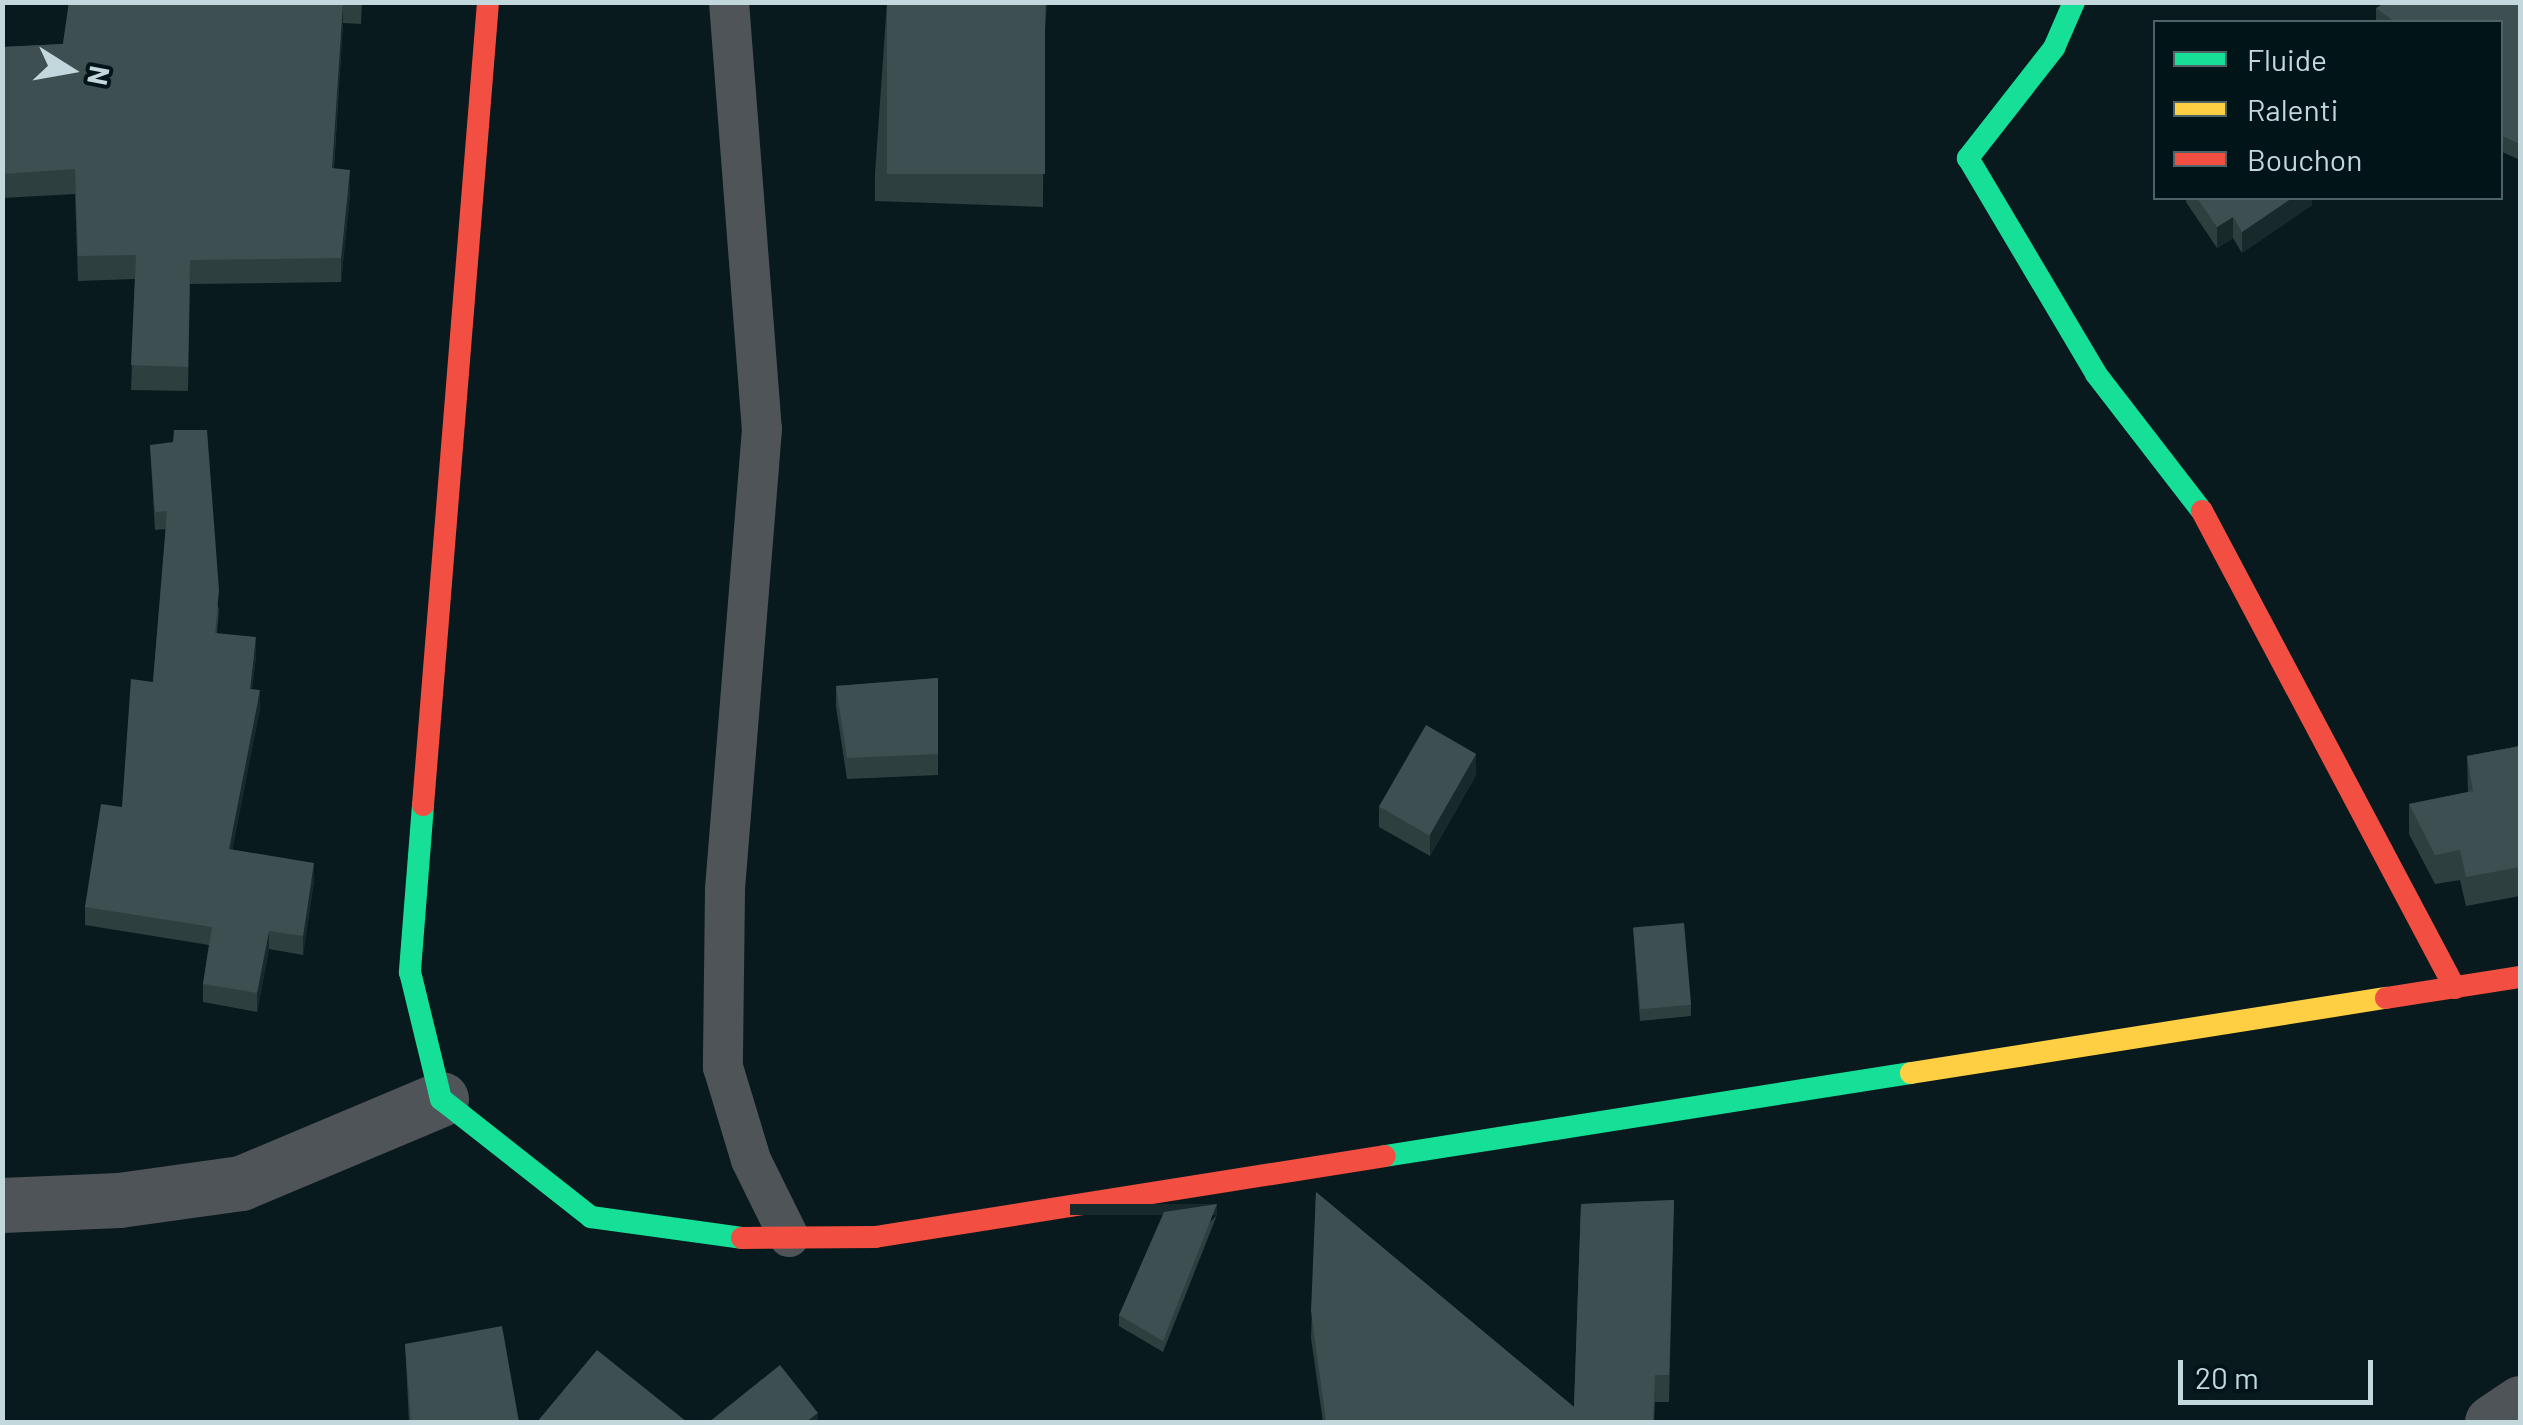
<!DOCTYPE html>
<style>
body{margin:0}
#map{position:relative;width:2523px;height:1425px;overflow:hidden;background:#081a1d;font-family:Barlow,sans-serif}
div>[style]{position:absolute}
.lane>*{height:40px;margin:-20px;padding:0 20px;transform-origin:20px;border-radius:20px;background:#4e5458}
.street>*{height:55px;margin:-27.5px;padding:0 27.5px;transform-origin:27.5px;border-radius:27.5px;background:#4e5458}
.fast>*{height:22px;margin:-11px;padding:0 11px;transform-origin:11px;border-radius:11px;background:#16e098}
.slow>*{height:22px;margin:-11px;padding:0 11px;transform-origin:11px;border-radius:11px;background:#ffcf43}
.jam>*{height:22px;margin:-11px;padding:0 11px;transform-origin:11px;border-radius:11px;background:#f24e42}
.wall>*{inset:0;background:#2e3f40}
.shaded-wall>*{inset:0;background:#18292b;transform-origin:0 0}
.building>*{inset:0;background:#3e4f51;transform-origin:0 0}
span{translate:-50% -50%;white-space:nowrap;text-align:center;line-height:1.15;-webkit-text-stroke:10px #011519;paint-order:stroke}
.frame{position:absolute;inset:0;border:5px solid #c2d8dc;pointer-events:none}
.legend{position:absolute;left:2153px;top:20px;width:350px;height:180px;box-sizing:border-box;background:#011519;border:2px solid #4e6367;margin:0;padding:12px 18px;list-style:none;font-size:30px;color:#c2d8dc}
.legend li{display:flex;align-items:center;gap:20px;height:50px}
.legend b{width:50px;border:2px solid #4e6367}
.north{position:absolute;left:20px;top:20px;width:100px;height:100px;-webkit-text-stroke:8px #011519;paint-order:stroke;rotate:101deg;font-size:28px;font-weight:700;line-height:40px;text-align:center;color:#c2d8dc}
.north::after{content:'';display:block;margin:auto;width:35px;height:45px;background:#c2d8dc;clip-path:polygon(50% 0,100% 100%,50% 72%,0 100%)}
.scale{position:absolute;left:2178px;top:1360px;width:195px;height:45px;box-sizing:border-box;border:5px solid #c2d8dc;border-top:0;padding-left:12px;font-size:30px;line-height:35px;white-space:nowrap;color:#c2d8dc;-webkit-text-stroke:8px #011519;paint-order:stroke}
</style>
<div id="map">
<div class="lane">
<i style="left:729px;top:2px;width:428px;rotate:85.6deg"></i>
<i style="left:762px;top:429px;width:463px;rotate:94.6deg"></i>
<i style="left:725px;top:891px;width:176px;rotate:90.7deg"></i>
<i style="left:723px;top:1067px;width:97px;rotate:73.2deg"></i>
<i style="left:751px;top:1160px;width:86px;rotate:63.7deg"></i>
</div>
<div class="street">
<i style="left:2px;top:1205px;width:117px;rotate:-2.4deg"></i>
<i style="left:119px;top:1200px;width:123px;rotate:-7.9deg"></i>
<i style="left:241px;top:1183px;width:217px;rotate:-22.8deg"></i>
<i style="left:2492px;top:1422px;width:34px;rotate:-34deg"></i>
</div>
<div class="fast">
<i style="left:2074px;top:2px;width:50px;rotate:113.5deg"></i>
<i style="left:2054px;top:48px;width:140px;rotate:128deg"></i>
<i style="left:1968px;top:158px;width:251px;rotate:59.3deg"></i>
<i style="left:2096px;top:374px;width:173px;rotate:52.3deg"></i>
<i style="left:423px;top:805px;width:168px;rotate:94.5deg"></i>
<i style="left:410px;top:972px;width:131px;rotate:76.3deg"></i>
<i style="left:441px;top:1099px;width:191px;rotate:38.2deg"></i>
<i style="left:591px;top:1217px;width:152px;rotate:7.9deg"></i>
<i style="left:1385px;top:1156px;width:533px;rotate:-8.97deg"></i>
</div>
<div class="slow">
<i style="left:1911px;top:1073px;width:481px;rotate:-9deg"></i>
</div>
<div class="jam">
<i style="left:2202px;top:511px;width:540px;rotate:62.06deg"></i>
<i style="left:423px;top:805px;width:806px;rotate:-85.37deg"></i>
<i style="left:2386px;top:998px;width:136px;rotate:-8.9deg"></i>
<i style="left:742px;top:1238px;width:133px;rotate:-0.4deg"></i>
<i style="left:875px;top:1237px;width:516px;rotate:-9.02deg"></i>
</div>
<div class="wall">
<i style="clip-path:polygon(69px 2px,362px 2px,361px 24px,343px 23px,334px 168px,350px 194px,341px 282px,190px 284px,188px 391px,131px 390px,135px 279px,78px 281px,75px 194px,2px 198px,2px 47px,63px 44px)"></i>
<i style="clip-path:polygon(887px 2px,1047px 2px,1044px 45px,1043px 207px,875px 201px,875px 174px)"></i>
<i style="clip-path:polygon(2520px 2px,2520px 160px,2500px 151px,2500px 22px,2376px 22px,2376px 8px)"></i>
<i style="clip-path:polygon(2186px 198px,2312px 198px,2312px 205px,2242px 253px,2233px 238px,2217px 248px,2186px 202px)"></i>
<i style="clip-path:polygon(150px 445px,219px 609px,217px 633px,256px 656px,252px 689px,260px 708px,232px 850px,314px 881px,303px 955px,269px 949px,257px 1012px,203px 1002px,203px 984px,209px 945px,85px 925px,85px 907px,122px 807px,153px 682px,166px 529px,155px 530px)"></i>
<i style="clip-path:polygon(938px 678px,938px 775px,847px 779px,836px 707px,836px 686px)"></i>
<i style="clip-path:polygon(2520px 746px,2520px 896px,2466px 906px,2460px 880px,2435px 884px,2409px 834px,2409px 804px,2468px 792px,2467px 756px)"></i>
<i style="clip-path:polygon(1476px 775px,1430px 856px,1379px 827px,1379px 806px)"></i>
<i style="clip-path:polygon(1633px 928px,1691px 1005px,1691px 1016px,1640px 1021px)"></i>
<i style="clip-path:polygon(1316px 1192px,1574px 1407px,1581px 1204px,1674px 1200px,1669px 1402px,1655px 1402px,1654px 1422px,1320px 1422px,1323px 1422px,1311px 1338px)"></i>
<i style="clip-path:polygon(1217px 1215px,1163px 1352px,1119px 1326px,1119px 1315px)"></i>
<i style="clip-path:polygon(405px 1344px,519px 1422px,409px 1422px)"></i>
</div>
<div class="shaded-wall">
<i style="clip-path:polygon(343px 2px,343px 23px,332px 192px,332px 168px)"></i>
<i style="clip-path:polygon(350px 170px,350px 194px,341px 282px,341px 258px)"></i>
<i style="clip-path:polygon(2292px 198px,2312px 198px,2312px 205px,2242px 253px,2242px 232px)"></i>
<i style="clip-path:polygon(2233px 217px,2233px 238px,2217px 248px,2217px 227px)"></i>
<i style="clip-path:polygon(256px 637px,256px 656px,250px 707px,250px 689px)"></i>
<i style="clip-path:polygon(260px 690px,260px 708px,229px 868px,229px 849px)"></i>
<i style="clip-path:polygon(1476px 754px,1476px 775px,1430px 856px,1430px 835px)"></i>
<i style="clip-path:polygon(314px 863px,314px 881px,303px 955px,303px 936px)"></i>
<i style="clip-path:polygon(269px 931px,269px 949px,257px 1012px,257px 993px)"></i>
<i style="left:1217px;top:1204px;width:11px;height:147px;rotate:90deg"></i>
<i style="clip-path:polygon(818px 1413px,818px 1422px,806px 1422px)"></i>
</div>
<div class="building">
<i style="clip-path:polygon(69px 2px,343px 2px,332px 168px,350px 170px,341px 258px,190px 260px,188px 367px,131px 365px,136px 255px,78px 256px,75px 169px,2px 174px,2px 47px,63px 44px)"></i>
<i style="left:887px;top:2px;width:158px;height:172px"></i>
<i style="clip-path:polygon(2386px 2px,2520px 2px,2520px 144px,2500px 135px,2500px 22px,2395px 22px,2376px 8px)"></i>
<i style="clip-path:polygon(2197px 198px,2292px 198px,2242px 232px,2233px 217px,2217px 227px)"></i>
<i style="clip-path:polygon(174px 430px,207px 430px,219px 590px,215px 633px,256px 637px,250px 689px,260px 690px,229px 849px,314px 863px,303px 936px,269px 931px,257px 993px,203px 984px,212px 927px,85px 907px,101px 804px,122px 807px,131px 679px,153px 682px,167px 511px,155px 512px,150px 445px,173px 442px)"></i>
<i style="clip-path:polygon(938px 678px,938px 754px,847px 758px,836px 686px)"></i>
<i style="left:1426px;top:725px;width:58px;height:94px;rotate:30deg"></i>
<i style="clip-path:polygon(2520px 746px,2520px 867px,2466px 877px,2460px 850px,2435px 855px,2409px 804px,2473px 791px,2467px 756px)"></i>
<i style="left:1684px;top:923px;width:82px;height:51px;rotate:85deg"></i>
<i style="clip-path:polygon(1316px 1192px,1574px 1407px,1581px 1204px,1674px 1200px,1669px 1375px,1655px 1375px,1653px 1422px,1320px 1422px,1326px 1421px,1311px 1311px)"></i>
<i style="clip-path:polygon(1217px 1204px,1163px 1341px,1119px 1315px,1164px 1212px)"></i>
<i style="clip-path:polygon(502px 1326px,519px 1422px,411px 1422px,405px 1344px)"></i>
<i style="clip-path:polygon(597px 1350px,687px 1422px,537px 1422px)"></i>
<i style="clip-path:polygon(780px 1365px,818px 1413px,806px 1422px,709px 1422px)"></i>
</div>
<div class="frame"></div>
<ul class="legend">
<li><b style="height:12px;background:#16e098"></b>Fluide</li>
<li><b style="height:12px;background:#ffcf43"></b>Ralenti</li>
<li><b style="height:12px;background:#f24e42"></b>Bouchon</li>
</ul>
<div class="north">N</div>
<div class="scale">20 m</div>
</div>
